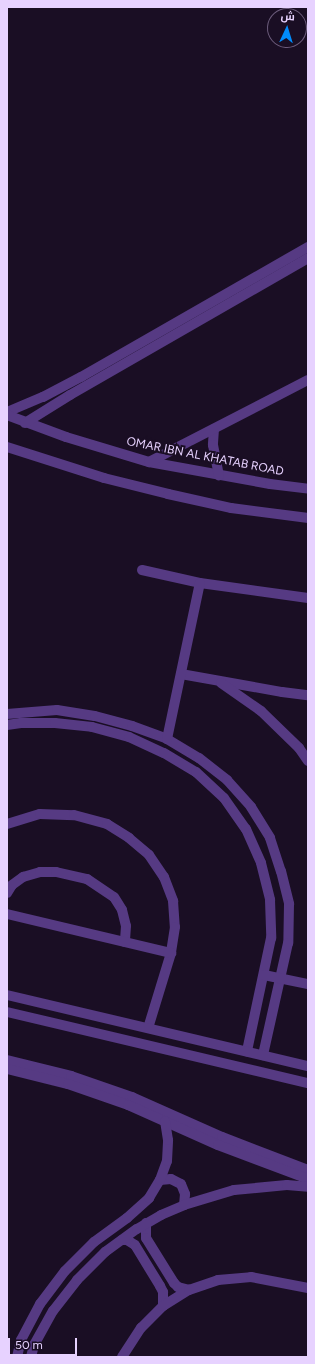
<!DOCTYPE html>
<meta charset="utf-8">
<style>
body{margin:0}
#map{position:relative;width:315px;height:1364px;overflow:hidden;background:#1a0e24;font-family:Figtree,Cairo,sans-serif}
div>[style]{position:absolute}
.minor>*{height:10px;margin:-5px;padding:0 5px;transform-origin:5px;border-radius:5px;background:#563a83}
span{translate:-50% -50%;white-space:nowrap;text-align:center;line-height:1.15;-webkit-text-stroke:4px #1a0e24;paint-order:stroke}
.street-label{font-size:12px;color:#e7d2ff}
.frame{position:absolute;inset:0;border:8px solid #e7d2ff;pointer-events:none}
.north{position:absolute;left:267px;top:8px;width:40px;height:40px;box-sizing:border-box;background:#1a0e24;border:1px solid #6c5c7c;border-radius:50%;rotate:4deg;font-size:11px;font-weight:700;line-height:16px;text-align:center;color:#e7d2ff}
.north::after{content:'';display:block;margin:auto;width:14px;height:18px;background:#018cfc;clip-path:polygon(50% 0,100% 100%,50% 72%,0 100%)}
.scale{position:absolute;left:8px;top:1338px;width:69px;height:18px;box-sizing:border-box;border:2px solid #e7d2ff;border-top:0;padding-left:5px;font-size:12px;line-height:14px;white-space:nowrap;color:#e7d2ff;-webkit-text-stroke:3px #1a0e24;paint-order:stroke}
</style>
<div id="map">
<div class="minor">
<i style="left:7px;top:412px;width:39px;rotate:-23deg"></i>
<i style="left:43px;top:397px;width:43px;rotate:-27.8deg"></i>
<i style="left:81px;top:377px;width:262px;rotate:-29.8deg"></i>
<i style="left:7px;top:415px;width:63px;rotate:20.4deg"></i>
<i style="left:66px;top:437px;width:87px;rotate:16.8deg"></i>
<i style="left:149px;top:462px;width:123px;rotate:10.3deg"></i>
<i style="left:270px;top:484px;width:38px;rotate:7deg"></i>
<i style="left:25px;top:423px;width:53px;rotate:-31.9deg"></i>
<i style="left:70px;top:395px;width:275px;rotate:-29.9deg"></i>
<i style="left:214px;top:429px;width:16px;rotate:94deg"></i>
<i style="left:213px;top:445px;width:31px;rotate:79deg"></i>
<i style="left:7px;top:447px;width:102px;rotate:17.7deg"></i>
<i style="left:104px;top:478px;width:66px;rotate:14deg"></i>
<i style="left:168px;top:494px;width:65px;rotate:12.5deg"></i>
<i style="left:231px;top:508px;width:78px;rotate:7.4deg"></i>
<i style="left:149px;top:462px;width:179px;rotate:-27.3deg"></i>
<i style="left:142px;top:570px;width:59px;rotate:12.6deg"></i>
<i style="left:200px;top:583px;width:109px;rotate:7.9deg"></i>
<i style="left:181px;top:674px;width:103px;rotate:10.1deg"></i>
<i style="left:282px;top:692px;width:26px;rotate:7deg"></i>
<i style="left:221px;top:683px;width:49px;rotate:35deg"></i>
<i style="left:261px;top:711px;width:53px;rotate:44.2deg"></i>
<i style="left:299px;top:748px;width:16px;rotate:55deg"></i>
<i style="left:7px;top:714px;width:50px;rotate:-4.6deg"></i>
<i style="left:57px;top:710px;width:38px;rotate:9deg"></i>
<i style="left:95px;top:716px;width:38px;rotate:15deg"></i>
<i style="left:132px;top:726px;width:37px;rotate:20deg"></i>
<i style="left:167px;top:739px;width:37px;rotate:31deg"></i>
<i style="left:199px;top:758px;width:36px;rotate:38deg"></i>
<i style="left:227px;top:780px;width:36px;rotate:48deg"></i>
<i style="left:251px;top:807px;width:36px;rotate:58deg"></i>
<i style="left:270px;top:838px;width:35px;rotate:72deg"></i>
<i style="left:281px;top:871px;width:34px;rotate:76deg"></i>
<i style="left:289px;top:904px;width:39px;rotate:91deg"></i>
<i style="left:288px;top:943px;width:115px;rotate:102.6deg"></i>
<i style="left:7px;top:725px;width:14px;rotate:-8deg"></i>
<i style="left:21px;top:723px;width:34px"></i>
<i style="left:55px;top:723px;width:37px;rotate:6deg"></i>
<i style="left:92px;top:727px;width:38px;rotate:15deg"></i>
<i style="left:129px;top:737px;width:38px;rotate:25deg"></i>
<i style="left:164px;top:753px;width:37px;rotate:31deg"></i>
<i style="left:196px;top:772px;width:38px;rotate:43deg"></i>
<i style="left:224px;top:798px;width:38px;rotate:55deg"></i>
<i style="left:246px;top:829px;width:37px;rotate:66deg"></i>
<i style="left:261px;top:863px;width:38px;rotate:76deg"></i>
<i style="left:270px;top:900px;width:38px;rotate:88deg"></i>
<i style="left:271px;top:938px;width:116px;rotate:102deg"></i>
<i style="left:167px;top:739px;width:159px;rotate:-78.1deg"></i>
<i style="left:7px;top:824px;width:34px;rotate:-17deg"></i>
<i style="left:40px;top:814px;width:34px;rotate:2deg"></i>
<i style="left:74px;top:815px;width:34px;rotate:15deg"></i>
<i style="left:107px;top:824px;width:26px;rotate:32deg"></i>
<i style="left:129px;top:838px;width:26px;rotate:40deg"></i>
<i style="left:149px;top:855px;width:27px;rotate:56deg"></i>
<i style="left:164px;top:877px;width:26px;rotate:69deg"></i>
<i style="left:173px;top:901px;width:26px;rotate:86deg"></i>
<i style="left:175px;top:927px;width:26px;rotate:99deg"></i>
<i style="left:171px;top:953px;width:78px;rotate:107deg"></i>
<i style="left:7px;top:893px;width:9px;rotate:-58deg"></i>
<i style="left:12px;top:885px;width:14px;rotate:-36deg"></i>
<i style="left:23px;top:877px;width:18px;rotate:-16deg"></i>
<i style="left:40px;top:872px;width:16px"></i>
<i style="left:56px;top:872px;width:32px;rotate:13deg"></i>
<i style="left:87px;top:879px;width:32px;rotate:34deg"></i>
<i style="left:114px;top:897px;width:15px;rotate:58deg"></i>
<i style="left:122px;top:910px;width:16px;rotate:76deg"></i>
<i style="left:126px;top:926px;width:16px;rotate:94deg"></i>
<i style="left:7px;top:914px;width:169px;rotate:13.4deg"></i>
<i style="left:264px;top:975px;width:45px;rotate:11.6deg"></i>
<i style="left:7px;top:995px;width:309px;rotate:13.3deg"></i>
<i style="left:7px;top:1012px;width:309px;rotate:13.3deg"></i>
<i style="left:7px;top:1060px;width:66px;rotate:14deg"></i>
<i style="left:71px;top:1076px;width:65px;rotate:19deg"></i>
<i style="left:132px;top:1097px;width:98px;rotate:24deg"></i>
<i style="left:222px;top:1137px;width:92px;rotate:21deg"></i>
<i style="left:7px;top:1069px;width:63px;rotate:13.8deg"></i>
<i style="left:68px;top:1084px;width:64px;rotate:19.3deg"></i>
<i style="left:128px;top:1105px;width:98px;rotate:24deg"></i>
<i style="left:218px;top:1145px;width:96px;rotate:20.7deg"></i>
<i style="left:160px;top:1180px;width:11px;rotate:-5deg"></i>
<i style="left:171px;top:1179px;width:11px;rotate:27deg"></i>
<i style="left:181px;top:1184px;width:11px;rotate:68deg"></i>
<i style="left:185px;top:1194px;width:11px;rotate:95deg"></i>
<i style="left:146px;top:1223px;width:15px;rotate:90deg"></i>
<i style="left:146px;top:1238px;width:53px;rotate:58.1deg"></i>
<i style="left:174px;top:1283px;width:6px;rotate:45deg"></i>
<i style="left:178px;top:1287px;width:11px;rotate:15deg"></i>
<i style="left:122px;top:1240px;width:5px"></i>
<i style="left:127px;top:1240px;width:9px;rotate:32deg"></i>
<i style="left:135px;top:1245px;width:48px;rotate:58.6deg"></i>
<i style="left:160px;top:1286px;width:7px;rotate:63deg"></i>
<i style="left:163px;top:1292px;width:14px;rotate:90deg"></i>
<i style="left:17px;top:1357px;width:17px;rotate:-77deg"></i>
<i style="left:21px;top:1340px;width:41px;rotate:-62.2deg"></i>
<i style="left:40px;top:1304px;width:41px;rotate:-52.9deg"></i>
<i style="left:65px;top:1271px;width:41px;rotate:-45deg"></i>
<i style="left:94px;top:1242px;width:41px;rotate:-36deg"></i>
<i style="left:127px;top:1218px;width:30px;rotate:-42deg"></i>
<i style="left:149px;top:1198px;width:21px;rotate:-59deg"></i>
<i style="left:160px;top:1180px;width:20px;rotate:-70deg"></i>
<i style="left:167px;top:1161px;width:21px;rotate:-87deg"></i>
<i style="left:168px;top:1140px;width:19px;rotate:-99deg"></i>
<i style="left:31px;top:1357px;width:12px;rotate:-76deg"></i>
<i style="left:34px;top:1345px;width:39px;rotate:-61deg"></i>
<i style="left:53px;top:1311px;width:39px;rotate:-52deg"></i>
<i style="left:77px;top:1280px;width:40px;rotate:-45deg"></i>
<i style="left:105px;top:1252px;width:39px;rotate:-36deg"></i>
<i style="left:137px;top:1229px;width:28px;rotate:-30deg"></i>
<i style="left:161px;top:1215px;width:25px;rotate:-23deg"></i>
<i style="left:184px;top:1205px;width:52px;rotate:-16.7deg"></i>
<i style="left:234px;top:1190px;width:53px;rotate:-5.4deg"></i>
<i style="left:287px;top:1185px;width:21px;rotate:5deg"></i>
<i style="left:122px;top:1357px;width:35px;rotate:-57deg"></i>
<i style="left:141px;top:1328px;width:31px;rotate:-45deg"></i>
<i style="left:163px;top:1306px;width:31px;rotate:-32deg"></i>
<i style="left:189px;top:1290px;width:31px;rotate:-19deg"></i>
<i style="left:218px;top:1280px;width:33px;rotate:-5deg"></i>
<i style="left:251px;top:1277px;width:58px;rotate:10.9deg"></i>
</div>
<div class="street-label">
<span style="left:205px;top:457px;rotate:11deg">OMAR IBN AL KHATAB ROAD</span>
</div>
<div class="frame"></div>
<div class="north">ش</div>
<div class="scale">50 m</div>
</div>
